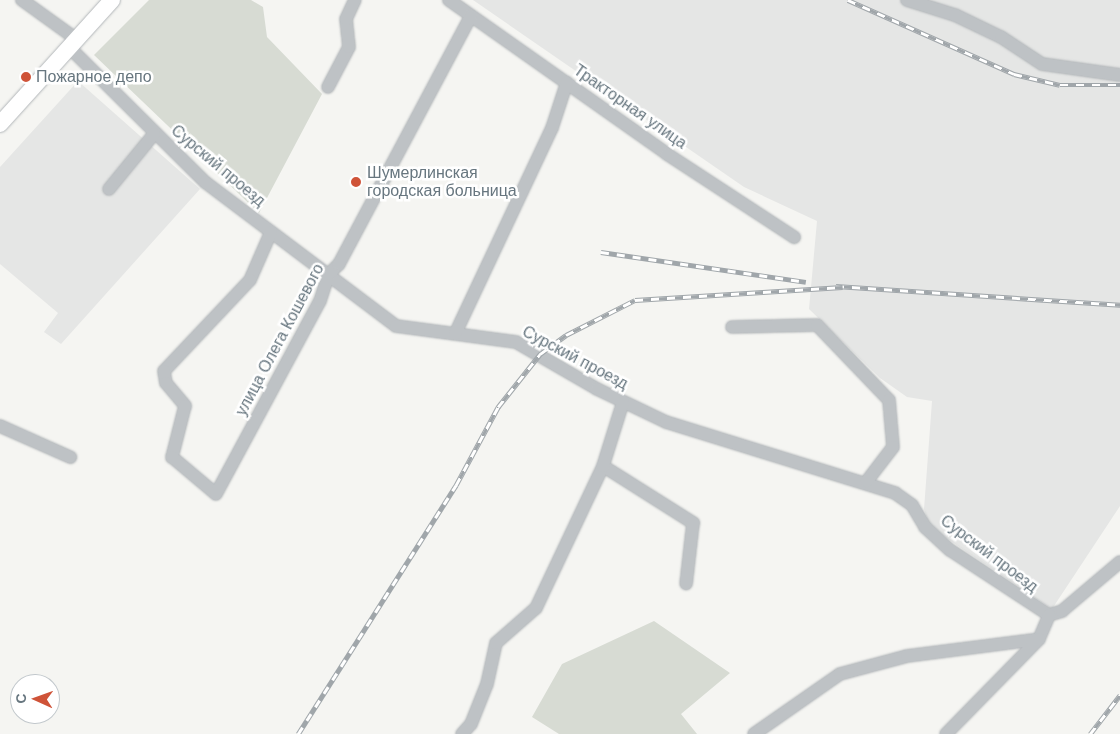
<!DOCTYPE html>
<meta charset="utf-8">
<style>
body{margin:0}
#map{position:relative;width:1120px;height:734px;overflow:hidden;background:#f5f5f2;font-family:Arial,sans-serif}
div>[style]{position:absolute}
.built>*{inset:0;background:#e5e6e5}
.green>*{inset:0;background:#d7dbd3}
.roads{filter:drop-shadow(0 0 1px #b2b6b9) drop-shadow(0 0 1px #b2b6b9)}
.minor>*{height:12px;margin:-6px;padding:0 6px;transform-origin:6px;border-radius:6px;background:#bec2c5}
.major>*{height:16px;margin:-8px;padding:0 8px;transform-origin:8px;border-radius:8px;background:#fff}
.rail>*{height:4.5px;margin-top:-2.25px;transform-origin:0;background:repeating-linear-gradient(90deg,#fff 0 8px,#a0a6aa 0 16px);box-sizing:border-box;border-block:1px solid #a0a6aa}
.dots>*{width:14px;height:14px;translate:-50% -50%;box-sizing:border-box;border:2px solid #fff;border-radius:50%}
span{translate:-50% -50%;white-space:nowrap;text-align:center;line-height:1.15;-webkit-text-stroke:5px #fff;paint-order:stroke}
.poi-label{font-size:16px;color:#67767f}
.left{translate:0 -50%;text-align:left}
.street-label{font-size:16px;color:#67767f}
.north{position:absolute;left:10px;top:674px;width:50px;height:50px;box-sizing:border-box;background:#fff;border:1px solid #c2c8cc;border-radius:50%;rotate:272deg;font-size:14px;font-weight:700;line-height:20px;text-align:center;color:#67767f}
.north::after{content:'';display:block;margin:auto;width:18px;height:22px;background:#cf5338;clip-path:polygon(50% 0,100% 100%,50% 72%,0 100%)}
</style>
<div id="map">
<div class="built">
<i style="clip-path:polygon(473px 0,1120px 0,1120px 506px,1052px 609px,930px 527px,924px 509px,932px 401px,907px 397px,880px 378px,809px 309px,817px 221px,744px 187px)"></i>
<i style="clip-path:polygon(78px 81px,200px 189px,61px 344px,44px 332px,58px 313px,0 264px,0 167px)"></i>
</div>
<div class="green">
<i style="clip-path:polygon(149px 0,251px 0,263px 7px,267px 37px,322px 94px,259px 213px,94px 55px)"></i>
<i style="clip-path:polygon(654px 621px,730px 673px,681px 714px,697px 734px,559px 734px,532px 717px,562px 664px)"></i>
</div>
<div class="roads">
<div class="minor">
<i style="left:22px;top:0;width:67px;rotate:35.8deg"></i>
<i style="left:449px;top:0;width:267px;rotate:35.2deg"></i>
<i style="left:667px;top:154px;width:152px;rotate:33.2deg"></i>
<i style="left:907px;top:0;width:50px;rotate:17.4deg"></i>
<i style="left:955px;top:15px;width:51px;rotate:25.6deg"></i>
<i style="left:1001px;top:37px;width:49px;rotate:33.4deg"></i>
<i style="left:1042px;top:64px;width:79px;rotate:8deg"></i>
<i style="left:69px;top:47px;width:192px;rotate:44.8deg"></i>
<i style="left:205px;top:182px;width:239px;rotate:37deg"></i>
<i style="left:396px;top:326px;width:121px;rotate:7.6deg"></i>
<i style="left:516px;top:342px;width:94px;rotate:30.1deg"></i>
<i style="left:597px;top:389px;width:76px;rotate:25.6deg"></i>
<i style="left:666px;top:422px;width:240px;rotate:17.2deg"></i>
<i style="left:895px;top:493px;width:21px;rotate:35deg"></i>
<i style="left:912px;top:505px;width:26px;rotate:59deg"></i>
<i style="left:925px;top:527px;width:34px;rotate:43deg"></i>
<i style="left:950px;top:550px;width:118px;rotate:33.3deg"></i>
<i style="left:328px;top:87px;width:45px;rotate:-62.3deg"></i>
<i style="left:349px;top:47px;width:28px;rotate:-96deg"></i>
<i style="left:346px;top:19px;width:21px;rotate:-65deg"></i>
<i style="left:109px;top:189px;width:71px;rotate:-50.7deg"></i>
<i style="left:271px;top:232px;width:52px;rotate:113.6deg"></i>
<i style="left:250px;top:280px;width:125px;rotate:133.4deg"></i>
<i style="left:164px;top:371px;width:12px;rotate:81deg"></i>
<i style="left:166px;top:383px;width:30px;rotate:50deg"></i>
<i style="left:185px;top:406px;width:53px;rotate:104.3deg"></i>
<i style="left:172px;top:457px;width:57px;rotate:40.1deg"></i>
<i style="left:216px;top:494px;width:219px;rotate:-61.7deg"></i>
<i style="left:320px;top:301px;width:28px;rotate:-72deg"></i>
<i style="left:329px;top:274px;width:14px;rotate:-45deg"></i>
<i style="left:339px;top:264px;width:281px;rotate:-62deg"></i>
<i style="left:732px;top:327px;width:85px;rotate:-1.3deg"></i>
<i style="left:817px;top:325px;width:104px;rotate:46.2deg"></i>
<i style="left:889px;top:400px;width:47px;rotate:85.1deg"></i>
<i style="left:893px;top:447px;width:43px;rotate:127.4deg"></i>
<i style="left:455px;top:334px;width:228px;rotate:-64.8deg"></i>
<i style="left:552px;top:128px;width:48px;rotate:-71.9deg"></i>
<i style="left:0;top:426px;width:77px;rotate:23.9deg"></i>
<i style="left:603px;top:466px;width:107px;rotate:32.3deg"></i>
<i style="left:693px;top:523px;width:61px;rotate:96.5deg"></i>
<i style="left:1049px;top:615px;width:14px;rotate:-17deg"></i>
<i style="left:1062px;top:611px;width:76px;rotate:-40.2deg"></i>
<i style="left:462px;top:734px;width:13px;rotate:-48deg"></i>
<i style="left:471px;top:724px;width:43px;rotate:-68.2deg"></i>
<i style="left:487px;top:684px;width:42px;rotate:-77.6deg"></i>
<i style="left:496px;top:643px;width:53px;rotate:-41.2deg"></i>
<i style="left:536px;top:608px;width:157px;rotate:-64.7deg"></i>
<i style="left:603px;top:466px;width:67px;rotate:-72.6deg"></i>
<i style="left:754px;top:734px;width:105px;rotate:-34.9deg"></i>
<i style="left:840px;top:674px;width:69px;rotate:-15deg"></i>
<i style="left:907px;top:656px;width:133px;rotate:-7.3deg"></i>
<i style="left:1039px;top:639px;width:26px;rotate:-67deg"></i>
<i style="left:946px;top:734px;width:133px;rotate:-45.6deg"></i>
</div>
<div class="major">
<i style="left:0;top:124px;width:167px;rotate:-47.9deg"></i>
</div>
</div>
<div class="rail">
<i style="left:848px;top:0;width:182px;rotate:24deg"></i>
<i style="left:1014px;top:74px;width:47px;rotate:13.4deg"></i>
<i style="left:1060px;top:85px;width:60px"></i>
<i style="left:601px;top:252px;width:207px;rotate:8.3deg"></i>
<i style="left:836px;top:286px;width:285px;rotate:3.8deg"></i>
<i style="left:298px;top:734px;width:295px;rotate:-57.6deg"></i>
<i style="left:456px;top:485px;width:89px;rotate:-61.7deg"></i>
<i style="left:498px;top:407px;width:68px;rotate:-51.6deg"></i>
<i style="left:540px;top:354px;width:32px;rotate:-36deg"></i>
<i style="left:566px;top:335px;width:77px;rotate:-26.9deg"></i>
<i style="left:635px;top:300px;width:208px;rotate:-3.6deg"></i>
<i style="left:1090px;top:734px;width:49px;rotate:-52.4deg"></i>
</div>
<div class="dots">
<i style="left:26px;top:77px;background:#cf5338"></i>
<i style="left:356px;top:182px;background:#cf5338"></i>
</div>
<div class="poi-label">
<span class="left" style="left:36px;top:77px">Пожарное депо</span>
<span class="left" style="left:367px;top:182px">Шумерлинская<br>городская больница</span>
</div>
<div class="street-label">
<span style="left:630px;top:107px;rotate:35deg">Тракторная улица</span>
<span style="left:218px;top:166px;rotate:40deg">Сурский проезд</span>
<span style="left:280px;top:340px;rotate:-62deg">улица Олега Кошевого</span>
<span style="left:575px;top:358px;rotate:28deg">Сурский проезд</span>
<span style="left:989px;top:554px;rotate:37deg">Сурский проезд</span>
</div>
<div class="north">С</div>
</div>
